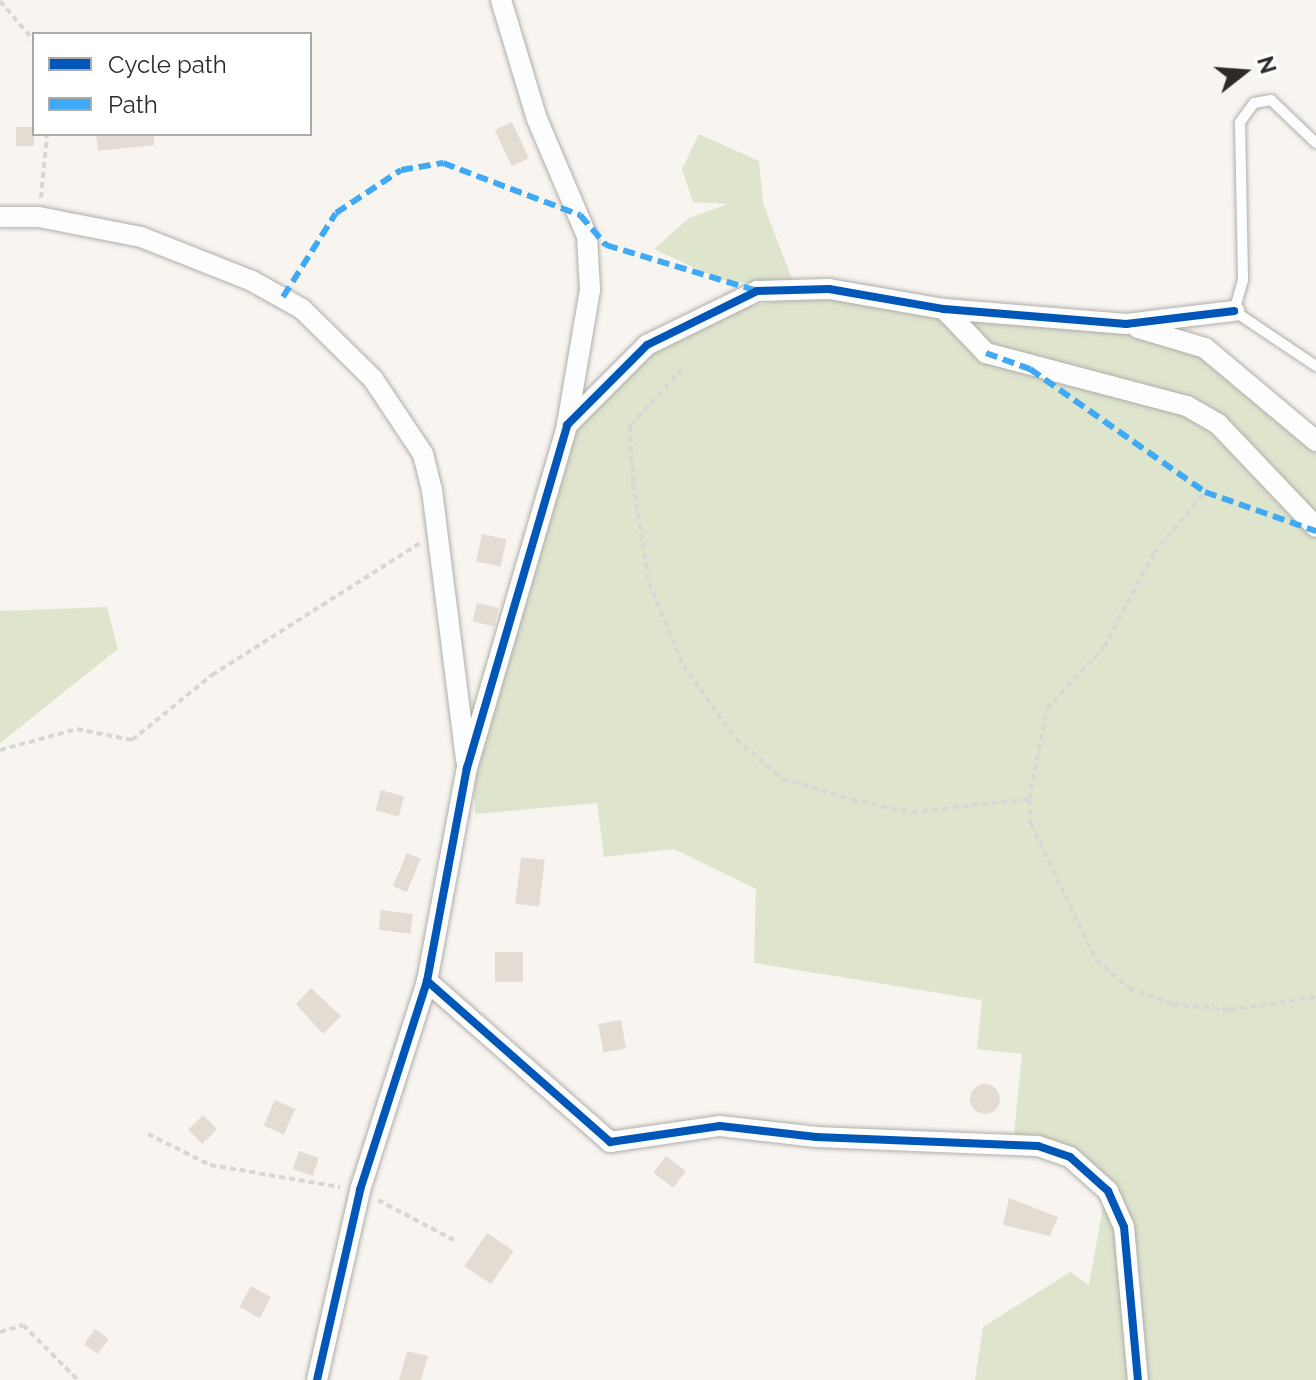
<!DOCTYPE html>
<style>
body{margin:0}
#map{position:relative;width:1316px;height:1380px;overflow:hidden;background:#f8f4ef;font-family:Raleway,sans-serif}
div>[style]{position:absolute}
.green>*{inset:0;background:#dfe4cd}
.building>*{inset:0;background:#e4dbd3;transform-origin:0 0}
.round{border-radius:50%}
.path>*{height:4px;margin-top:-2px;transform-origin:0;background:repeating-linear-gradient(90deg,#d8d7d6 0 6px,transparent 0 10px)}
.roads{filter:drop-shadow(0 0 2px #b0aeaa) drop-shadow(0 0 2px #b0aeaa)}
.lane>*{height:10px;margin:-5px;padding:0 5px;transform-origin:5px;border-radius:5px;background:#fefdfd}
.street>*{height:20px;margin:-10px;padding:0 10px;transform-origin:10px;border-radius:10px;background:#fefdfd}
.quiet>*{height:6px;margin-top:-3px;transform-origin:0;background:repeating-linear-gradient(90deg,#3fa9f5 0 12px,transparent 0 18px)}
.cycleway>*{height:8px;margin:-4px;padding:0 4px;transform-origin:4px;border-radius:4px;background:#0057b8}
span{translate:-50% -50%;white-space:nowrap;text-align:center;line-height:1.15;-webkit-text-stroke:8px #fff;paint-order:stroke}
.legend{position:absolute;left:32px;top:32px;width:280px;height:104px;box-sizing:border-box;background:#fff;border:2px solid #abaaa9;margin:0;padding:10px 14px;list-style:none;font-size:24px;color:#2d2a27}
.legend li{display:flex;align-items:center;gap:16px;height:40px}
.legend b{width:40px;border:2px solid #abaaa9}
.north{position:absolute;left:1204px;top:32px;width:80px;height:80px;-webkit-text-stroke:6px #fff;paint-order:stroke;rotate:73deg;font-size:22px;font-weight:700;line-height:32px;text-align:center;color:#2d2a27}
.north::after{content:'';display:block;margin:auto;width:28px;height:36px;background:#2d2a27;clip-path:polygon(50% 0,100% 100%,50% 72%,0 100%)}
</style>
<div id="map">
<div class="green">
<i style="clip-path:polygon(699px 134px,759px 161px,763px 203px,795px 287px,721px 280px,654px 249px,689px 218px,728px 204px,693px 202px,682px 169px)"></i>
<i style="clip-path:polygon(812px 295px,1097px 326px,1202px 348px,1316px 442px,1316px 1380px,975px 1380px,983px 1327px,1070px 1272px,1089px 1285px,1105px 1196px,1066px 1161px,1013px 1144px,1022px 1054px,977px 1049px,982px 1000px,754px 963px,756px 889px,674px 849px,604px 857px,597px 803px,475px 814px,474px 773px,572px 434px,635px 358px,698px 315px)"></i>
<i style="clip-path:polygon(107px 607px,118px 649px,0 743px,0 611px)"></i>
</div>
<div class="building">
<i style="left:512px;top:122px;width:40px;height:19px;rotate:65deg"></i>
<i style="left:16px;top:127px;width:18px;height:19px"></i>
<i style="clip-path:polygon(96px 134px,154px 134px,154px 145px,98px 151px)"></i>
<i style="left:482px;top:534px;width:25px;height:28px;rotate:12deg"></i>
<i style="left:477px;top:603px;width:22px;height:19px;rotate:13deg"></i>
<i style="left:381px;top:790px;width:24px;height:21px;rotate:15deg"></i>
<i style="left:407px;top:853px;width:15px;height:36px;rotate:23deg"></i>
<i style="left:521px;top:857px;width:24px;height:47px;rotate:7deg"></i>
<i style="left:381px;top:910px;width:32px;height:20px;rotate:7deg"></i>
<i style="left:523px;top:952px;width:30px;height:28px;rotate:90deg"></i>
<i style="clip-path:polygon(311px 988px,341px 1016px,323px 1034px,296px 1004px)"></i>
<i style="left:621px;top:1020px;width:29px;height:23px;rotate:80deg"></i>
<i class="round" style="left:970px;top:1084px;width:30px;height:30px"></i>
<i style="left:275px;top:1100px;width:22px;height:28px;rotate:24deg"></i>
<i style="left:203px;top:1115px;width:20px;height:21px;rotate:45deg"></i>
<i style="left:299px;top:1151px;width:21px;height:19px;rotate:19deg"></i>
<i style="left:666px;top:1156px;width:25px;height:21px;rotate:37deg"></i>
<i style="clip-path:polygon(1009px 1198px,1058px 1217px,1050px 1236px,1003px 1225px)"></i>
<i style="left:487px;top:1233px;width:32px;height:40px;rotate:34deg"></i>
<i style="left:251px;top:1286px;width:23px;height:24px;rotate:29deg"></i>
<i style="left:95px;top:1329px;width:17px;height:19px;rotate:36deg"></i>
<i style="clip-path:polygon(407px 1351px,428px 1356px,421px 1380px,399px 1380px)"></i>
</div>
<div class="path">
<i style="left:0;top:1px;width:52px;rotate:49.6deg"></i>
<i style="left:41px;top:198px;width:64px;rotate:-84.6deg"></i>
<i style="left:682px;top:369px;width:77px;rotate:132.4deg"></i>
<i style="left:630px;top:426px;width:58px;rotate:87deg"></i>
<i style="left:633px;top:484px;width:100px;rotate:80.8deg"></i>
<i style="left:649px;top:583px;width:89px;rotate:67.5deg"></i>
<i style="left:683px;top:665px;width:91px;rotate:54.4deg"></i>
<i style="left:736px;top:739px;width:62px;rotate:40.4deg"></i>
<i style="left:783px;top:779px;width:72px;rotate:16.9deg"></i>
<i style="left:852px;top:800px;width:61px;rotate:11.3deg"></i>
<i style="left:912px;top:812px;width:118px;rotate:-6.3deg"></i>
<i style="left:1029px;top:799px;width:25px;rotate:85deg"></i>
<i style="left:1031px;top:824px;width:151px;rotate:64.5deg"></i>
<i style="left:1096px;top:960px;width:43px;rotate:40.3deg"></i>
<i style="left:1129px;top:988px;width:47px;rotate:20deg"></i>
<i style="left:1173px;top:1004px;width:57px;rotate:6deg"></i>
<i style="left:1230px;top:1010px;width:87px;rotate:-8.6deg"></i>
<i style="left:0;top:750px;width:80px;rotate:-15.3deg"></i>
<i style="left:77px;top:729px;width:56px;rotate:11.3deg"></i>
<i style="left:132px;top:740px;width:103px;rotate:-39.1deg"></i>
<i style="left:212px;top:675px;width:246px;rotate:-32.4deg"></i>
<i style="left:1029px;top:799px;width:92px;rotate:-78.7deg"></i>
<i style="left:1047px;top:709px;width:84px;rotate:-47.4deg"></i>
<i style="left:1104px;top:647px;width:106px;rotate:-62deg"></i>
<i style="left:1154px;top:553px;width:80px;rotate:-50.1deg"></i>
<i style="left:148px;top:1134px;width:69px;rotate:26.6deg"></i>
<i style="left:210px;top:1165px;width:132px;rotate:9.6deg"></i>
<i style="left:378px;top:1200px;width:86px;rotate:27.8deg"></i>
<i style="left:0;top:1332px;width:24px;rotate:-17deg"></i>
<i style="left:23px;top:1325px;width:78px;rotate:45deg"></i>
</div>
<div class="roads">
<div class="lane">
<i style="left:1316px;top:143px;width:62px;rotate:-136.3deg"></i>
<i style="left:1271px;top:100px;width:17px;rotate:170deg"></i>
<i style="left:1254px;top:103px;width:24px;rotate:126deg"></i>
<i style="left:1240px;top:122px;width:158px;rotate:88.9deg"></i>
<i style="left:1243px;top:280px;width:32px;rotate:106deg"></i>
<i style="left:1234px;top:311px;width:99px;rotate:33.9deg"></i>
</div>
<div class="street">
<i style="left:501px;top:0;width:124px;rotate:73.2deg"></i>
<i style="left:537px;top:119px;width:127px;rotate:66.9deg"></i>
<i style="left:587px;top:236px;width:54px;rotate:86.8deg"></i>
<i style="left:590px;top:290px;width:137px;rotate:99.7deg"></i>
<i style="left:0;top:217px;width:39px"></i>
<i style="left:39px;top:217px;width:104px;rotate:11.1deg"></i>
<i style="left:141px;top:237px;width:119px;rotate:21.6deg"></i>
<i style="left:252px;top:281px;width:57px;rotate:29.2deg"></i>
<i style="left:302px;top:309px;width:100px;rotate:44.6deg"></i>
<i style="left:373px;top:379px;width:90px;rotate:56.3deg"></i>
<i style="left:423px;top:454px;width:37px;rotate:76deg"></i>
<i style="left:432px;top:490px;width:272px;rotate:82.8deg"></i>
<i style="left:944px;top:309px;width:61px;rotate:46.3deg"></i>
<i style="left:986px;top:353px;width:208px;rotate:14.8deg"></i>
<i style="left:1187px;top:406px;width:36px;rotate:30deg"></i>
<i style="left:1218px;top:424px;width:142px;rotate:46.4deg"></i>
<i style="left:1138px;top:328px;width:70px;rotate:16.6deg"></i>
<i style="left:1205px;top:348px;width:145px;rotate:40deg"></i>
<i style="left:427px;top:981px;width:244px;rotate:41.3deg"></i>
<i style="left:610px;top:1142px;width:111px;rotate:-8.3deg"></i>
<i style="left:720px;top:1126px;width:97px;rotate:6.5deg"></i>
<i style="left:816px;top:1137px;width:222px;rotate:2.3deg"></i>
<i style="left:1038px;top:1146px;width:34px;rotate:19deg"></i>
<i style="left:1070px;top:1157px;width:51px;rotate:41.8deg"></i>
<i style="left:1108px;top:1191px;width:39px;rotate:66deg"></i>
<i style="left:1124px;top:1227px;width:154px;rotate:84.8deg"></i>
<i style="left:317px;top:1380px;width:195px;rotate:-77.2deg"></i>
<i style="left:360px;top:1190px;width:219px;rotate:-72.2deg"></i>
<i style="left:427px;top:981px;width:217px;rotate:-79.4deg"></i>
<i style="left:467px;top:768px;width:357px;rotate:-73.7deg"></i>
<i style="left:567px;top:425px;width:113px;rotate:-45deg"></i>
<i style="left:647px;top:345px;width:123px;rotate:-26.1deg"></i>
<i style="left:757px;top:291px;width:72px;rotate:-1.6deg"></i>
<i style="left:829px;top:289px;width:117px;rotate:9.9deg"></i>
<i style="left:944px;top:309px;width:183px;rotate:4.7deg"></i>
<i style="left:1126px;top:324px;width:109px;rotate:-6.9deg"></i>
</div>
</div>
<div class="quiet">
<i style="left:283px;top:297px;width:99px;rotate:-57.8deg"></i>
<i style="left:336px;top:213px;width:78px;rotate:-33.5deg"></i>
<i style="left:401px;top:170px;width:43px;rotate:-9.5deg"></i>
<i style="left:443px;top:163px;width:147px;rotate:20.8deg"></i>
<i style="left:580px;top:215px;width:40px;rotate:49deg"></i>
<i style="left:606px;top:245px;width:158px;rotate:16.9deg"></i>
<i style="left:986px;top:353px;width:47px;rotate:20deg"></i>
<i style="left:1030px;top:369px;width:214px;rotate:35.1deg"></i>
<i style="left:1205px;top:492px;width:118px;rotate:19.4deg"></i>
</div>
<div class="cycleway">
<i style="left:427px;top:981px;width:244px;rotate:41.3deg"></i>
<i style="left:610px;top:1142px;width:111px;rotate:-8.3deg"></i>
<i style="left:720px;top:1126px;width:97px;rotate:6.5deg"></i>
<i style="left:816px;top:1137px;width:222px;rotate:2.3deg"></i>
<i style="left:1038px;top:1146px;width:34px;rotate:19deg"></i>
<i style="left:1070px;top:1157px;width:51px;rotate:41.8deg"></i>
<i style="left:1108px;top:1191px;width:39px;rotate:66deg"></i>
<i style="left:1124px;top:1227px;width:154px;rotate:84.8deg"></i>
<i style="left:317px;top:1380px;width:195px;rotate:-77.2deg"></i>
<i style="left:360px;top:1190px;width:219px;rotate:-72.2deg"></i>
<i style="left:427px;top:981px;width:217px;rotate:-79.4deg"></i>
<i style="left:467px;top:768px;width:357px;rotate:-73.7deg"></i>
<i style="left:567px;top:425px;width:113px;rotate:-45deg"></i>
<i style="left:647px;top:345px;width:123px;rotate:-26.1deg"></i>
<i style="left:757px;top:291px;width:72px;rotate:-1.6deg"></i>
<i style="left:829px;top:289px;width:117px;rotate:9.9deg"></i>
<i style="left:944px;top:309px;width:183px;rotate:4.7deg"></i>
<i style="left:1126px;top:324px;width:109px;rotate:-6.9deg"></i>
</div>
<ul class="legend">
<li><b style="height:10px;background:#0057b8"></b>Cycle path</li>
<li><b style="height:10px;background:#3fa9f5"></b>Path</li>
</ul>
<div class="north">N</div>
</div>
